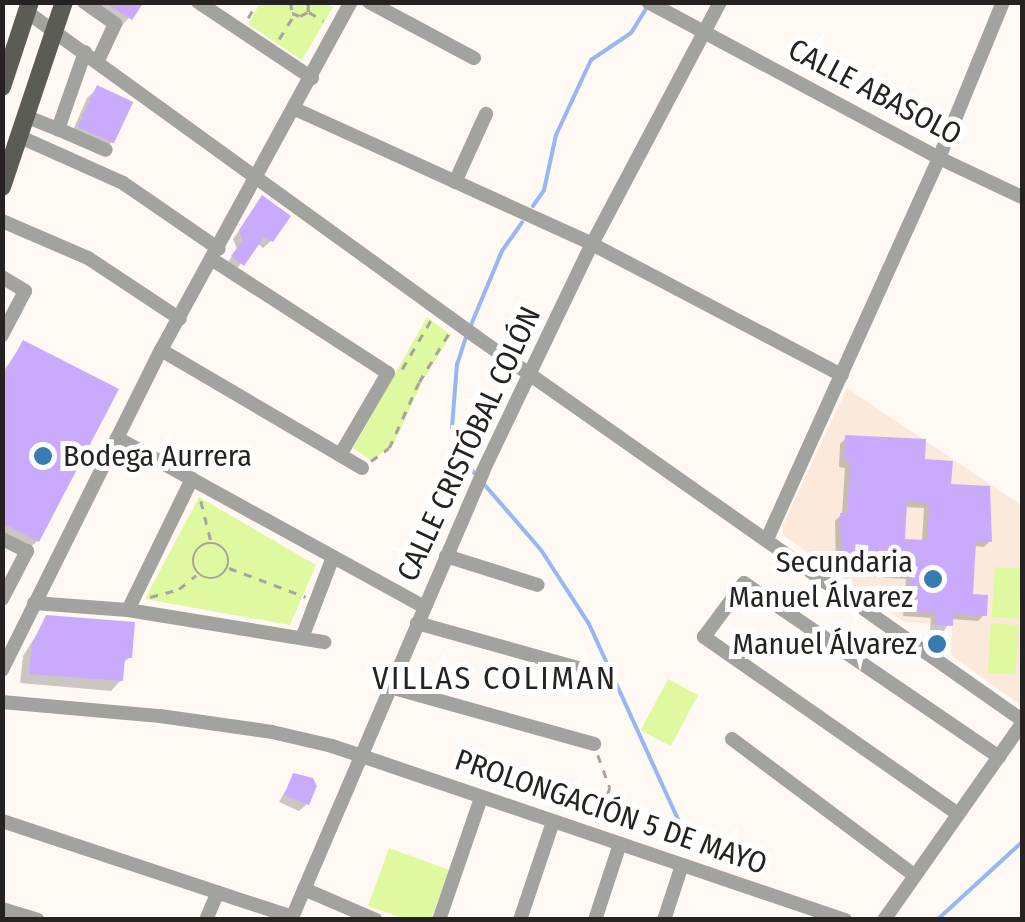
<!DOCTYPE html>
<meta charset="utf-8">
<style>
body{margin:0}
#map{position:relative;width:1025px;height:922px;overflow:hidden;background:#fff8f3;font-family:"Fira Sans Condensed",sans-serif}
div>[style]{position:absolute}
.built>*{inset:0;background:#fbeadb}
.green>*{inset:0;background:#dff9a0;transform-origin:0 0}
.shadow>*{inset:0;background:#0003}
.stream>*{height:4px;margin:-2px;padding:0 2px;transform-origin:2px;border-radius:2px;background:#94b8f4}
.building>*{inset:0;background:#caaafc;transform-origin:0 0}
.path>*{height:2.5px;margin-top:-1.25px;transform-origin:0;background:repeating-linear-gradient(90deg,#a9a39f 0 8px,transparent 0 16px)}
.path>.ring{margin:-1.25px;padding:0;box-sizing:content-box;background:none;border:2.5px solid #a9a39f;border-radius:50%}
.minor>*{height:14px;margin:-7px;padding:0 7px;transform-origin:7px;border-radius:7px;background:#a2a39e}
.major>*{height:18px;margin:-9px;padding:0 9px;transform-origin:9px;border-radius:9px;background:#5b5d54}
.dots>*{width:28px;height:28px;translate:-50% -50%;box-sizing:border-box;border:5px solid #fff;border-radius:50%}
span{translate:-50% -50%;white-space:nowrap;text-align:center;line-height:1.15;-webkit-text-stroke:10px #fff;paint-order:stroke}
.street-label{font-size:30px;color:#26221f}
.poi-label{font-size:30px;color:#26221f}
.left{translate:0 -50%;text-align:left}
.right{translate:-100% -50%;text-align:right}
.neighbourhood-label{font-size:32px;color:#26221f;letter-spacing:2.5px}
.frame{position:absolute;inset:0;border:5px solid #26221f;pointer-events:none}
</style>
<div id="map">
<div class="built">
<i style="clip-path:polygon(847px 388px,1022px 506px,1022px 706px,951px 655px,952px 625px,904px 622px,784px 536px,782px 527px)"></i>
</div>
<div class="green">
<i style="clip-path:polygon(260px 3px,325px 3px,333px 7px,302px 60px,248px 24px)"></i>
<i style="clip-path:polygon(427px 317px,451px 335px,423px 380px,394px 444px,372px 461px,353px 448px)"></i>
<i style="clip-path:polygon(199px 497px,316px 565px,290px 625px,145px 599px)"></i>
<i style="left:995px;top:567px;width:27px;height:50px;rotate:4deg"></i>
<i style="left:991px;top:623px;width:28px;height:50px;rotate:4deg"></i>
<i style="left:668px;top:679px;width:34px;height:58px;rotate:28deg"></i>
<i style="clip-path:polygon(389px 848px,449px 870px,431px 919px,405px 919px,368px 906px)"></i>
</div>
<div class="shadow">
<i style="clip-path:polygon(100px 2px,141px 2px,122px 26px,100px 12px)"></i>
<i style="clip-path:polygon(98px 88px,112px 142px,102px 152px,70px 137px,87px 98px)"></i>
<i style="clip-path:polygon(262px 198px,271px 241px,263px 248px,257px 243px,235px 271px,226px 265px,237px 249px,233px 239px)"></i>
<i style="clip-path:polygon(23px 343px,37px 541px,27px 551px,2px 538px,2px 373px)"></i>
<i style="clip-path:polygon(evenodd,846px 438px,922px 461px,949px 486px,990px 541px,984px 547px,973px 546px,970px 596px,984px 615px,978px 621px,951px 619px,944px 631px,930px 630px,931px 618px,903px 616px,906px 579px,836px 574px,835px 521px,842px 514px,845px 468px,839px 467px,840px 444px,846px 438px,904px 507px,924px 508px,922px 542px,902px 541px,904px 507px)"></i>
<i style="clip-path:polygon(47px 618px,130px 657px,122px 664px,121px 680px,111px 691px,20px 683px,23px 656px)"></i>
<i style="clip-path:polygon(294px 776px,307px 804px,299px 811px,279px 802px)"></i>
</div>
<div class="stream">
<i style="left:533px;top:206px;width:19px;rotate:-55deg"></i>
<i style="left:544px;top:190px;width:56px;rotate:-77.7deg"></i>
<i style="left:556px;top:135px;width:83px;rotate:-65deg"></i>
<i style="left:591px;top:60px;width:48px;rotate:-34deg"></i>
<i style="left:631px;top:33px;width:28px;rotate:-58deg"></i>
<i style="left:471px;top:325px;width:80px;rotate:-67.3deg"></i>
<i style="left:502px;top:251px;width:35px;rotate:-55deg"></i>
<i style="left:467px;top:334px;width:32px;rotate:108deg"></i>
<i style="left:457px;top:364px;width:63px;rotate:94.5deg"></i>
<i style="left:452px;top:427px;width:39px;rotate:69deg"></i>
<i style="left:466px;top:463px;width:17px;rotate:50deg"></i>
<i style="left:483px;top:483px;width:89px;rotate:49.1deg"></i>
<i style="left:541px;top:550px;width:88px;rotate:57deg"></i>
<i style="left:589px;top:624px;width:253px;rotate:65.5deg"></i>
<i style="left:937px;top:920px;width:115px;rotate:-42.5deg"></i>
</div>
<div class="building">
<i style="clip-path:polygon(104px 2px,144px 2px,132px 20px)"></i>
<i style="left:97px;top:85px;width:40px;height:46px;rotate:25deg"></i>
<i style="clip-path:polygon(262px 195px,291px 216px,273px 242px,264px 237px,244px 266px,231px 256px,243px 240px,239px 230px)"></i>
<i style="clip-path:polygon(23px 340px,119px 389px,39px 542px,2px 523px,2px 378px)"></i>
<i style="clip-path:polygon(evenodd,845px 435px,926px 439px,925px 459px,953px 461px,951px 484px,990px 486px,992px 542px,976px 541px,973px 594px,988px 595px,987px 616px,953px 614px,953px 626px,935px 625px,936px 613px,908px 611px,911px 573px,842px 568px,840px 513px,847px 513px,850px 462px,844px 462px,845px 435px,907px 501px,929px 503px,927px 540px,905px 539px,907px 501px)"></i>
<i style="clip-path:polygon(46px 615px,135px 622px,132px 658px,125px 658px,123px 681px,29px 674px,32px 644px)"></i>
<i style="clip-path:polygon(293px 773px,313px 778px,317px 786px,309px 805px,284px 795px)"></i>
</div>
<div class="path">
<i style="left:291px;top:2px;width:11px;rotate:85deg"></i>
<i style="left:292px;top:13px;width:9px;rotate:21deg"></i>
<i style="left:300px;top:16px;width:9px;rotate:-27deg"></i>
<i style="left:308px;top:12px;width:10px;rotate:-90deg"></i>
<i style="left:309px;top:12px;width:17px;rotate:31deg"></i>
<i style="left:248px;top:18px;width:18px;rotate:-61deg"></i>
<i style="left:279px;top:39px;width:28px;rotate:-58deg"></i>
<i style="left:402px;top:369px;width:57px;rotate:-59.4deg"></i>
<i style="left:371px;top:461px;width:22px;rotate:-36deg"></i>
<i style="left:389px;top:448px;width:72px;rotate:-65.6deg"></i>
<i style="left:419px;top:382px;width:57px;rotate:-58.5deg"></i>
<i style="left:201px;top:501px;width:41px;rotate:76deg"></i>
<i class="ring" style="left:193px;top:543px;width:33.5px;height:33.5px"></i>
<i style="left:229px;top:568px;width:82px;rotate:20.6deg"></i>
<i style="left:150px;top:597px;width:30px;rotate:-15deg"></i>
<i style="left:179px;top:589px;width:22px;rotate:-39deg"></i>
<i style="left:598px;top:755px;width:35px;rotate:70deg"></i>
<i style="left:610px;top:788px;width:37px;rotate:109deg"></i>
</div>
<div class="minor">
<i style="left:84px;top:2px;width:38px;rotate:35deg"></i>
<i style="left:115px;top:24px;width:40px;rotate:115deg"></i>
<i style="left:198px;top:2px;width:137px;rotate:33.7deg"></i>
<i style="left:369px;top:2px;width:119px;rotate:28.1deg"></i>
<i style="left:648px;top:2px;width:330px;rotate:28.2deg"></i>
<i style="left:939px;top:158px;width:92px;rotate:25.2deg"></i>
<i style="left:27px;top:12px;width:553px;rotate:35.87deg"></i>
<i style="left:475px;top:336px;width:668px;rotate:35.07deg"></i>
<i style="left:85px;top:52px;width:82px;rotate:109.3deg"></i>
<i style="left:58px;top:129px;width:52px;rotate:23.6deg"></i>
<i style="left:295px;top:109px;width:326px;rotate:24.4deg"></i>
<i style="left:592px;top:244px;width:282px;rotate:27.7deg"></i>
<i style="left:25px;top:116px;width:35px;rotate:22deg"></i>
<i style="left:18px;top:136px;width:115px;rotate:24.1deg"></i>
<i style="left:123px;top:183px;width:116px;rotate:34.5deg"></i>
<i style="left:455px;top:182px;width:75px;rotate:-65.5deg"></i>
<i style="left:2px;top:221px;width:94px;rotate:23.3deg"></i>
<i style="left:88px;top:258px;width:110px;rotate:33.5deg"></i>
<i style="left:213px;top:260px;width:208px;rotate:32.9deg"></i>
<i style="left:388px;top:373px;width:95px;rotate:120.3deg"></i>
<i style="left:2px;top:277px;width:27px;rotate:31deg"></i>
<i style="left:25px;top:291px;width:50px;rotate:117.6deg"></i>
<i style="left:161px;top:350px;width:233px;rotate:30.4deg"></i>
<i style="left:117px;top:438px;width:350px;rotate:28.8deg"></i>
<i style="left:2px;top:539px;width:28px;rotate:26deg"></i>
<i style="left:27px;top:551px;width:54px;rotate:117.5deg"></i>
<i style="left:767px;top:539px;width:418px;rotate:-65.7deg"></i>
<i style="left:939px;top:158px;width:169px;rotate:-67.7deg"></i>
<i style="left:446px;top:556px;width:96px;rotate:17.5deg"></i>
<i style="left:34px;top:603px;width:94px;rotate:4.3deg"></i>
<i style="left:128px;top:610px;width:199px;rotate:9.3deg"></i>
<i style="left:128px;top:610px;width:146px;rotate:-64deg"></i>
<i style="left:417px;top:623px;width:167px;rotate:15.6deg"></i>
<i style="left:302px;top:638px;width:87px;rotate:-69.1deg"></i>
<i style="left:2px;top:670px;width:357px;rotate:-63.6deg"></i>
<i style="left:161px;top:350px;width:396px;rotate:-61.4deg"></i>
<i style="left:390px;top:687px;width:212px;rotate:15.6deg"></i>
<i style="left:2px;top:702px;width:159px;rotate:5.1deg"></i>
<i style="left:160px;top:716px;width:113px;rotate:8.1deg"></i>
<i style="left:272px;top:732px;width:62px;rotate:13.1deg"></i>
<i style="left:332px;top:746px;width:542px;rotate:18.74deg"></i>
<i style="left:732px;top:739px;width:227px;rotate:36.8deg"></i>
<i style="left:958px;top:814px;width:310px;rotate:-145.1deg"></i>
<i style="left:704px;top:637px;width:67px;rotate:-53.5deg"></i>
<i style="left:744px;top:583px;width:309px;rotate:34.3deg"></i>
<i style="left:2px;top:821px;width:305px;rotate:18.3deg"></i>
<i style="left:304px;top:889px;width:78px;rotate:23.3deg"></i>
<i style="left:2px;top:909px;width:37px;rotate:17deg"></i>
<i style="left:206px;top:920px;width:30px;rotate:-67deg"></i>
<i style="left:291px;top:920px;width:488px;rotate:-66.8deg"></i>
<i style="left:483px;top:471px;width:252px;rotate:-64.4deg"></i>
<i style="left:592px;top:244px;width:274px;rotate:-62.1deg"></i>
<i style="left:439px;top:920px;width:129px;rotate:-71deg"></i>
<i style="left:520px;top:920px;width:103px;rotate:-71.4deg"></i>
<i style="left:595px;top:920px;width:80px;rotate:-71.8deg"></i>
<i style="left:664px;top:920px;width:58px;rotate:-71.9deg"></i>
<i style="left:884px;top:920px;width:240px;rotate:-54.9deg"></i>
</div>
<div class="major">
<i style="left:2px;top:87px;width:89px;rotate:-71.8deg"></i>
<i style="left:2px;top:187px;width:195px;rotate:-71.5deg"></i>
</div>
<div class="dots">
<i style="left:43px;top:456px;background:#377bb1"></i>
<i style="left:933px;top:579px;background:#377bb1"></i>
<i style="left:937px;top:644px;background:#377bb1"></i>
</div>
<div class="street-label">
<span style="left:875px;top:92px;rotate:28deg">CALLE ABASOLO</span>
<span style="left:469px;top:444px;rotate:-65deg">CALLE CRISTÓBAL COLÓN</span>
<span style="left:611px;top:812px;rotate:19deg">PROLONGACIÓN 5 DE MAYO</span>
</div>
<div class="poi-label">
<span class="left" style="left:63px;top:456px">Bodega Aurrera</span>
<span class="right" style="left:913px;top:579px">Secundaria<br>Manuel Álvarez</span>
<span class="right" style="left:917px;top:644px">Manuel Álvarez</span>
</div>
<div class="neighbourhood-label">
<span style="left:495px;top:678px">VILLAS COLIMAN</span>
</div>
<div class="frame"></div>
</div>
